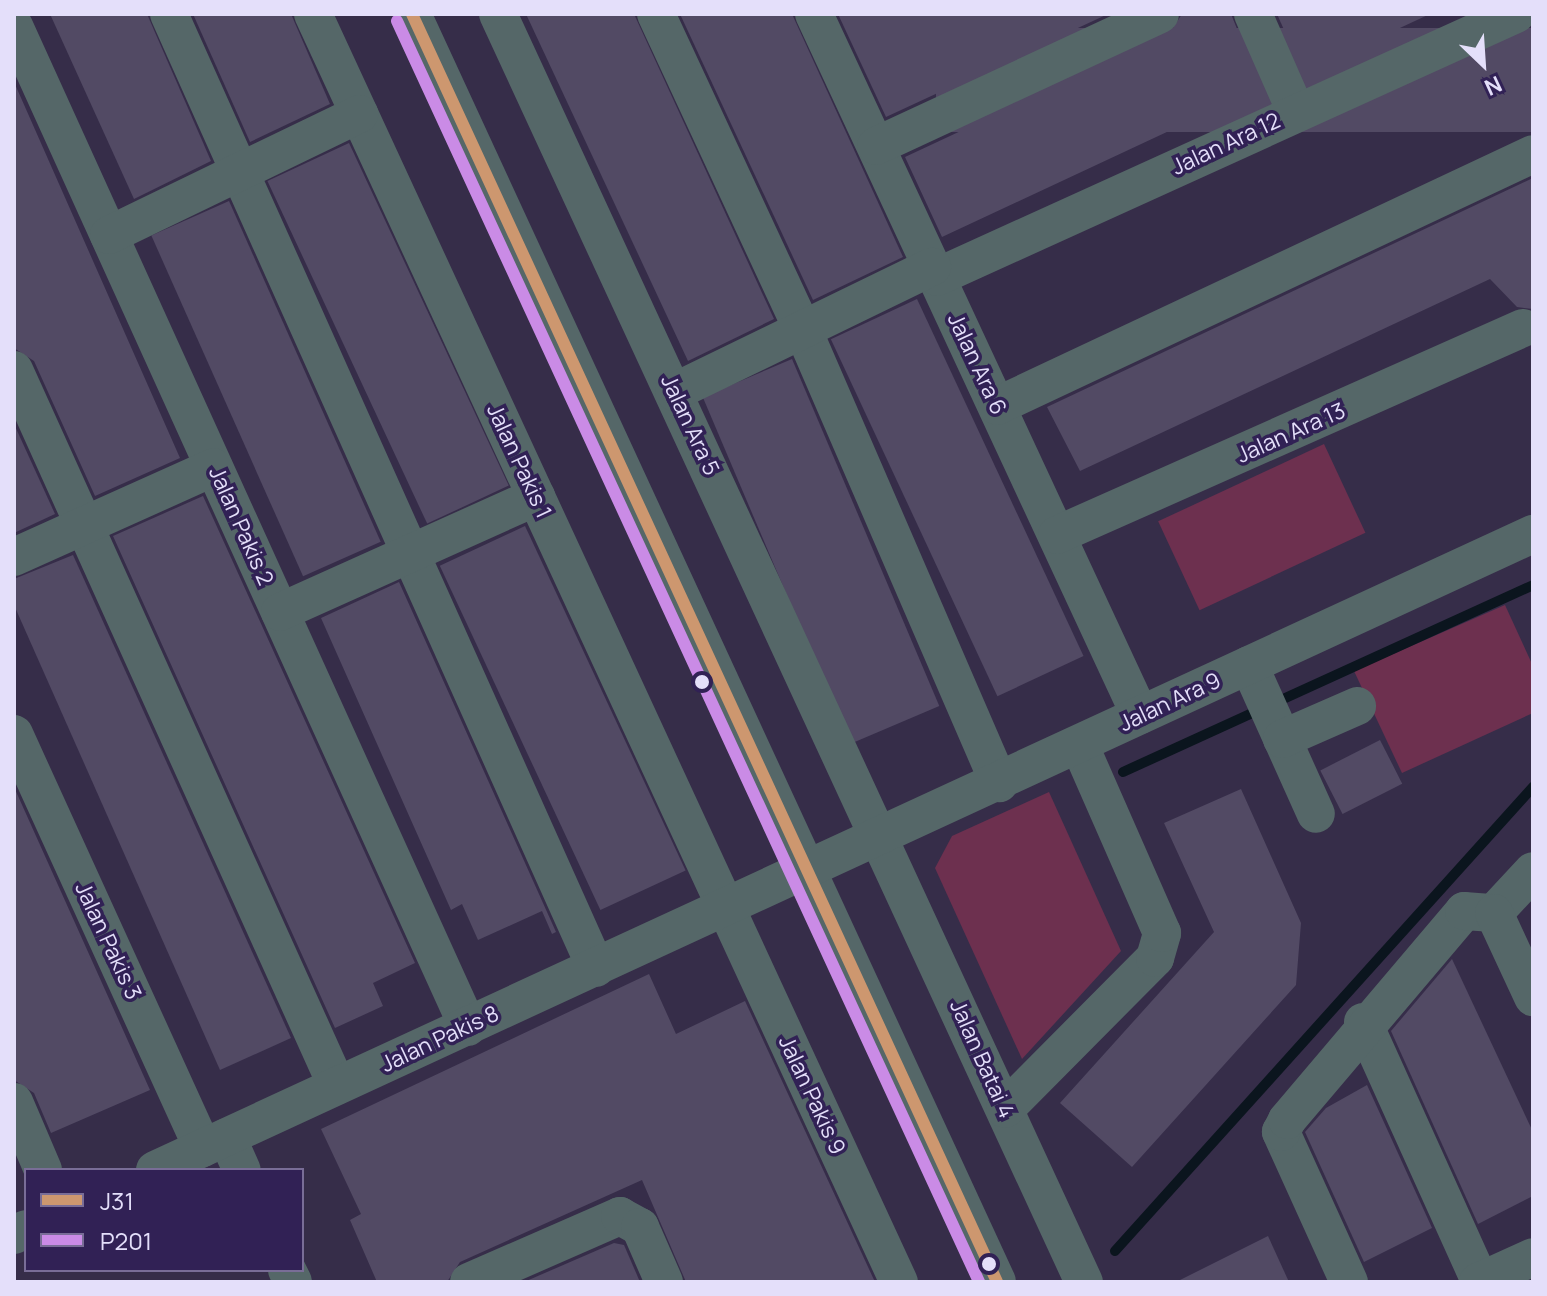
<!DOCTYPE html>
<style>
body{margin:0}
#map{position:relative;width:1547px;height:1296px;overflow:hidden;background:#362d49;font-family:Manrope,sans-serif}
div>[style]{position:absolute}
.green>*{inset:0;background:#6d304f;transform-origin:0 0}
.stream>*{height:10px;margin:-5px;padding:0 5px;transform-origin:5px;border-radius:5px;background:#0b151e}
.building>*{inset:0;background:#524a64;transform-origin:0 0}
.minor>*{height:38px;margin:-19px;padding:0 19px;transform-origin:19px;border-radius:19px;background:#556768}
.bus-1>*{height:12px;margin:-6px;padding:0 6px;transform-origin:6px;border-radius:6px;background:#cd976f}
.bus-2>*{height:12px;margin:-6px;padding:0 6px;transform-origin:6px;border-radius:6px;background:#ca8be6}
.dots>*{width:22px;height:22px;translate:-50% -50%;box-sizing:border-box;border:4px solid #312155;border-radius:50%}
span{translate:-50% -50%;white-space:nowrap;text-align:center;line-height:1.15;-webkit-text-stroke:7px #312155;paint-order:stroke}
.street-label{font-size:22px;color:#e4dffa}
.frame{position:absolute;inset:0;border:16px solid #e4dffa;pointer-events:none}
.legend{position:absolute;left:24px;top:1168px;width:280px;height:104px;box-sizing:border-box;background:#312155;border:2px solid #796d97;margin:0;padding:10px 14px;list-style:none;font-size:24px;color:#e4dffa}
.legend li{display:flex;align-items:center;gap:16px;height:40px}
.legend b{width:40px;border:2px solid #796d97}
.north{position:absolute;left:1443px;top:24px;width:80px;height:80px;-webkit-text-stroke:6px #312155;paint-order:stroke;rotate:155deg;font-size:22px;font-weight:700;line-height:32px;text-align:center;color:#e4dffa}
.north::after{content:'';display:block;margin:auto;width:28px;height:36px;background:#e4dffa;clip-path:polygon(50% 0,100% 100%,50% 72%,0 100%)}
</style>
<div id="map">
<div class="green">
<i style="left:1324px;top:444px;width:98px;height:183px;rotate:65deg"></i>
<i style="clip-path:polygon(1505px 605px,1533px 666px,1533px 713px,1402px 773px,1354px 671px)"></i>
<i style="clip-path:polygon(1049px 792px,1121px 951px,1022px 1059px,935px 868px,952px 836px)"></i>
</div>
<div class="stream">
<i style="left:1123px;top:772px;width:451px;rotate:-24.5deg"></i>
<i style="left:1115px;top:1251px;width:625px;rotate:-47.99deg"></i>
</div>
<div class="building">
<i style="clip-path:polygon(50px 14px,147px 14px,211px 161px,134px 199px)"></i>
<i style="clip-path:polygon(193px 14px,291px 14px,330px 104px,250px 142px)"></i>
<i style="clip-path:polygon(526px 14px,634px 14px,774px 319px,688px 361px)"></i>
<i style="clip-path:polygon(680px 14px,792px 14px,903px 257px,813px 300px)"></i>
<i style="clip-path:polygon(838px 14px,1108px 14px,886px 117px)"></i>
<i style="clip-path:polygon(1182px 14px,1231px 14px,1261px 88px,942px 237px,905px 157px,1169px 34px)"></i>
<i style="clip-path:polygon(1277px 14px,1430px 14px,1303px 73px)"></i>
<i style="left:1533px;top:28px;width:104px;height:597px;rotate:90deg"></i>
<i style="clip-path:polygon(14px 82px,180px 458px,95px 496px,34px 361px,14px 348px)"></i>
<i style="left:349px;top:143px;width:378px;height:90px;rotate:65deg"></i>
<i style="clip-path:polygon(1533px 178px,1533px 309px,1517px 307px,1490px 279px,1080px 471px,1047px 407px)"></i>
<i style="left:229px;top:201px;width:373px;height:85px;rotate:66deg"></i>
<i style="left:917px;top:299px;width:394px;height:95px;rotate:65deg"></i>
<i style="left:792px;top:359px;width:377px;height:97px;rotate:67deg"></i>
<i style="clip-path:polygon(14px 424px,55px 514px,14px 533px)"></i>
<i style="clip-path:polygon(203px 496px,415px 963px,373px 983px,383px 1006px,335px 1028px,113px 536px)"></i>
<i style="left:525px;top:526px;width:380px;height:94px;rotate:65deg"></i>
<i style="clip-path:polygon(73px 555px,291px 1038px,220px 1070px,14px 605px,14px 579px)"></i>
<i style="clip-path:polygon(399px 582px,556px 932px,552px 934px,542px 911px,478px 940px,462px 904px,451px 910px,337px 654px,321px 618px)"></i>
<i style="left:1380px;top:740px;width:49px;height:67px;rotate:63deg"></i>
<i style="clip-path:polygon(14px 787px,150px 1090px,51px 1133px,34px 1093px,14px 1080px)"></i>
<i style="clip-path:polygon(1241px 789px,1301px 923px,1296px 985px,1132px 1167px,1060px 1103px,1214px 932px,1164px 823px)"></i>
<i style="clip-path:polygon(1452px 959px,1533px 1132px,1533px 1196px,1478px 1224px,1391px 1031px)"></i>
<i style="clip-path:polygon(649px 974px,676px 1034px,745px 1001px,875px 1282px,686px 1282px,642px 1180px,460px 1262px,447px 1282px,377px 1282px,350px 1220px,361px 1214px,321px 1129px)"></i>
<i style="clip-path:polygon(1367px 1085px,1432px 1228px,1364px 1262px,1305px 1132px,1326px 1108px)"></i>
<i style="clip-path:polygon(1268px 1236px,1289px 1282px,1176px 1282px)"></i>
<i style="clip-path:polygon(614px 1243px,624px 1245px,640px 1282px,524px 1282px)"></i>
</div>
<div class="minor">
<i style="left:169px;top:14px;width:1045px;rotate:65.89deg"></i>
<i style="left:313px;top:14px;width:1397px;rotate:65.2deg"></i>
<i style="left:412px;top:14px;width:1396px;rotate:65.23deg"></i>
<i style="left:498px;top:14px;width:1397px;rotate:65.2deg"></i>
<i style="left:656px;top:14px;width:349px;rotate:65.1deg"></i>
<i style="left:803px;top:330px;width:494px;rotate:66.6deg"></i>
<i style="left:814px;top:14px;width:773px;rotate:65.06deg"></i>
<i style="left:1253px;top:14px;width:107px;rotate:66.3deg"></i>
<i style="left:14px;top:26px;width:1099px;rotate:65.6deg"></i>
<i style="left:876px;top:146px;width:313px;rotate:-24.9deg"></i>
<i style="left:109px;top:235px;width:278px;rotate:-25.8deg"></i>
<i style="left:937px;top:277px;width:636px;rotate:-24.43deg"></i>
<i style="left:14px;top:370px;width:785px;rotate:65.72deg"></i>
<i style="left:674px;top:392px;width:287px;rotate:-25.9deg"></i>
<i style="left:997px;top:406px;width:592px;rotate:-25.18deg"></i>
<i style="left:1057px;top:535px;width:510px;rotate:-23.95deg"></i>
<i style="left:14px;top:557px;width:219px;rotate:-24.2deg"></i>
<i style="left:280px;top:612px;width:281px;rotate:-24.2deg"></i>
<i style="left:1249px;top:665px;width:163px;rotate:65.8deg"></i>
<i style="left:14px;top:734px;width:455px;rotate:65.5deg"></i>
<i style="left:1282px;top:739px;width:82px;rotate:-23.7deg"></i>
<i style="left:1494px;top:913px;width:57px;rotate:-47.1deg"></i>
<i style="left:1363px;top:1022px;width:284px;rotate:65.7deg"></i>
<i style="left:14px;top:1102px;width:74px;rotate:66.9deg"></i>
<i style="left:1005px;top:1109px;width:213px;rotate:-45.2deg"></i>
<i style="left:1155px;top:958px;width:26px;rotate:-74deg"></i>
<i style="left:1162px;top:933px;width:204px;rotate:-113.7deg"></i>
<i style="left:227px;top:1137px;width:36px;rotate:66deg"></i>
<i style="left:155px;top:1170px;width:1518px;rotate:-24.78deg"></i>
<i style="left:14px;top:1235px;width:13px;rotate:-27deg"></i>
<i style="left:287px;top:1270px;width:13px;rotate:63deg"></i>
<i style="left:469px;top:1282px;width:165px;rotate:-23.6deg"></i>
<i style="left:620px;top:1216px;width:23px;rotate:29deg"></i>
<i style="left:640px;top:1227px;width:60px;rotate:66.4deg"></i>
<i style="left:1349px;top:1282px;width:165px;rotate:-114.4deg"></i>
<i style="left:1281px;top:1132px;width:13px;rotate:-63deg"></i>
<i style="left:1287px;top:1120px;width:274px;rotate:-49.7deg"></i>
<i style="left:1464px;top:911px;width:30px;rotate:4deg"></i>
<i style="left:1494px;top:913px;width:93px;rotate:65.1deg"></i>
<i style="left:1478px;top:1282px;width:60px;rotate:-24.4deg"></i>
</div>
<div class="bus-1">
<i style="left:412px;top:14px;width:1396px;rotate:65.23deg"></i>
</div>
<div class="bus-2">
<i style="left:397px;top:21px;width:1389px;rotate:65.22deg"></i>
</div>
<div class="dots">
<i style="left:702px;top:682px;background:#e4dffa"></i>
<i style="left:989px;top:1264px;background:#e4dffa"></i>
</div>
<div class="street-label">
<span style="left:1226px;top:144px;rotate:-25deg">Jalan Ara 12</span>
<span style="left:977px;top:364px;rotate:65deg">Jalan Ara 6</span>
<span style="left:690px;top:425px;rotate:65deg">Jalan Ara 5</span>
<span style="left:1291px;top:433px;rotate:-24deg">Jalan Ara 13</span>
<span style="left:519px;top:461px;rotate:65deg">Jalan Pakis 1</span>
<span style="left:241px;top:526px;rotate:66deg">Jalan Pakis 2</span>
<span style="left:1170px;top:702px;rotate:-25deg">Jalan Ara 9</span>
<span style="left:108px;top:941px;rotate:65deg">Jalan Pakis 3</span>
<span style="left:440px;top:1039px;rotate:-25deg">Jalan Pakis 8</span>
<span style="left:982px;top:1059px;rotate:66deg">Jalan Batai 4</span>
<span style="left:812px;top:1095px;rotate:65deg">Jalan Pakis 9</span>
</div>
<div class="frame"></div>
<ul class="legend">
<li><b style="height:10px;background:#cd976f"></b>J31</li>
<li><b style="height:10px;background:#ca8be6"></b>P201</li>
</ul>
<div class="north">N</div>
</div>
